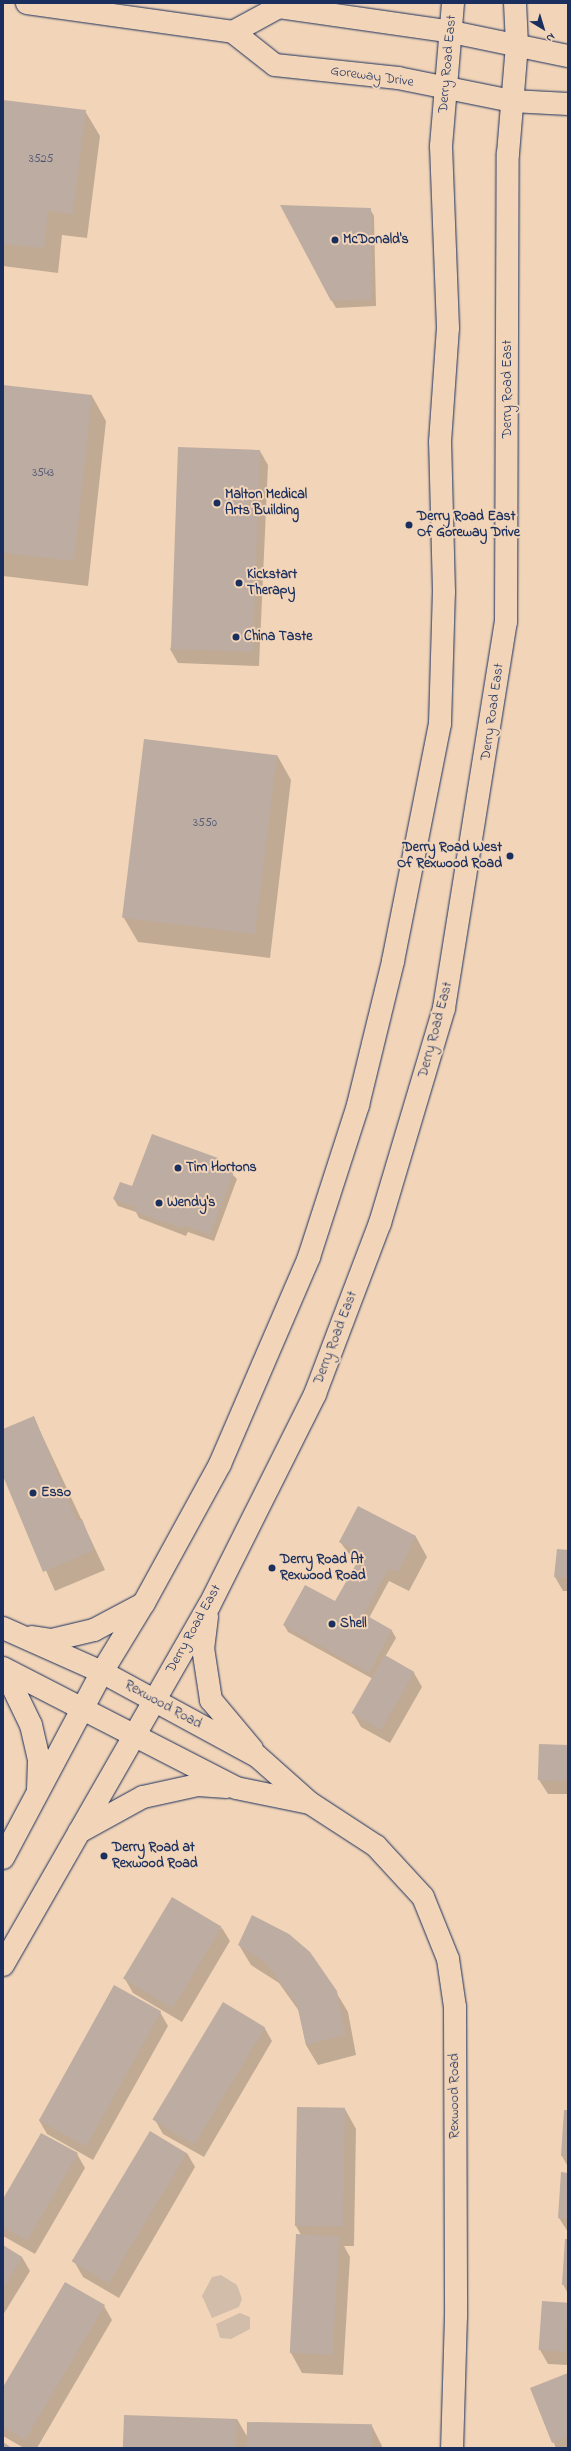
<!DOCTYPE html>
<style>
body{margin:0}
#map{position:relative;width:571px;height:2451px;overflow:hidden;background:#f2d5b8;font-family:"Indie Flower",sans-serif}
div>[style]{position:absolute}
.green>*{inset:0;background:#d2bdab}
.shadow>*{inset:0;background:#0003}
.building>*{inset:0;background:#bdaca2;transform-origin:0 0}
.roads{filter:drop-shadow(0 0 1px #1b2f5e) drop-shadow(0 0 1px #1b2f5e)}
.secondary>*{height:22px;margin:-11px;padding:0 11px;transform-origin:11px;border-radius:11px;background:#f2d5b8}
.dots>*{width:11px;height:11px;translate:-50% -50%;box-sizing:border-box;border:2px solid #f2d5b8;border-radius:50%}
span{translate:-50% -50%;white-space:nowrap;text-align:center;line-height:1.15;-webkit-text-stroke:4px #f2d5b8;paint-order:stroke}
.number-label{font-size:12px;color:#444e6f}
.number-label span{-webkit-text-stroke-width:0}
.street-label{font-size:14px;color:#1b2f5e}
.poi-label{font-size:14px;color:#1b2f5e;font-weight:700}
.left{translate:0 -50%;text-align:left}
.right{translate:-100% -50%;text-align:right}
.frame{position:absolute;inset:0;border:4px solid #1b2f5e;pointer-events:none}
.north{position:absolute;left:523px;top:8px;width:40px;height:40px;-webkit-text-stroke:3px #f2d5b8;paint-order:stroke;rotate:142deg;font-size:11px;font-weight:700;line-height:16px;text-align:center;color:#1b2f5e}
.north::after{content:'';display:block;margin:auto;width:14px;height:18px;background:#1b2f5e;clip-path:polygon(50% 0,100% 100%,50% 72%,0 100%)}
</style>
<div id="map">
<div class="green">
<i style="clip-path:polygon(221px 2275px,237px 2285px,242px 2299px,239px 2307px,212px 2318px,202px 2296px,212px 2277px)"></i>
<i style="clip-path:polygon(240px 2313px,250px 2317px,250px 2329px,231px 2339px,220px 2338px,216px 2324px)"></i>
</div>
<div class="shadow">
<i style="clip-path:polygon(3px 101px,85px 111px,100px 136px,87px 238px,62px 235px,58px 273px,3px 266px)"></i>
<i style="clip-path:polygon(370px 209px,374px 216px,376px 306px,336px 308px,332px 301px)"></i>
<i style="clip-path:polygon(3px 386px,92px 396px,106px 421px,88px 586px,3px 576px)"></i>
<i style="clip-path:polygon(260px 451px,268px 465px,259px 666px,178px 663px,170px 649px)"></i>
<i style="clip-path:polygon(277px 755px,291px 780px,270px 958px,138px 942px,124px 918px)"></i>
<i style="clip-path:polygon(217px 1159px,237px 1179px,214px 1241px,188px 1232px,186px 1236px,139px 1218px,136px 1212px,118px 1206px,114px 1199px,133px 1188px)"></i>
<i style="clip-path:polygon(34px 1418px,105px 1570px,55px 1591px,3px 1473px,3px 1430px)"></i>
<i style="clip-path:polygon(358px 1508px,416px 1537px,427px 1557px,409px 1591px,389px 1581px,369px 1618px,392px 1631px,396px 1638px,385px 1657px,414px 1673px,422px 1687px,390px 1743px,361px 1727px,353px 1713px,373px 1679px,288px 1632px,284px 1625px,335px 1603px,357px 1564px,340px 1542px)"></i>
<i style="clip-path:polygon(568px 1551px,568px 1591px,563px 1591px,555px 1577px)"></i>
<i style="clip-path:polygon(568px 1746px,568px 1794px,548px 1794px,539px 1780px)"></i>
<i style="clip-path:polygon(222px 1928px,230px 1941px,182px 2022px,133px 1993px,125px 1979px)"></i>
<i style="clip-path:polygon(239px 1945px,336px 1992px,348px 2012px,356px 2055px,318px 2065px,306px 2045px,299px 2011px,279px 1983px,251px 1965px)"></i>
<i style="clip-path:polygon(160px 2012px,168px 2026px,93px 2160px,47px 2134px,39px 2120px)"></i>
<i style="clip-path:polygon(264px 2027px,272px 2041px,204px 2157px,163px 2134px,155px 2120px)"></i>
<i style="clip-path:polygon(345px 2109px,356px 2129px,354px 2246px,344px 2246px,350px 2257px,343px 2375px,302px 2373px,291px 2353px,301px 2235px,296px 2226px)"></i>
<i style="clip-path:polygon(568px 2111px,568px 2167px,562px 2156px)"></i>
<i style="clip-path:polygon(187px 2153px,195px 2167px,119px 2298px,83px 2277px,75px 2263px)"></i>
<i style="clip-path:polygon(77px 2154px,85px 2168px,35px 2254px,3px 2236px,3px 2201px)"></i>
<i style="clip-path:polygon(568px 2174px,568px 2232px,559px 2218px)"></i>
<i style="clip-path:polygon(568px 2240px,568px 2294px,563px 2284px)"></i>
<i style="clip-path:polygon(3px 2246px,22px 2257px,30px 2271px,3px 2315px)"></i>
<i style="clip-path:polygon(568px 2304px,568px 2365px,548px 2364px,540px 2350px)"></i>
<i style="clip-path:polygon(104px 2306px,112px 2320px,37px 2448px,24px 2448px,3px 2436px,3px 2389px)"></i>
<i style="clip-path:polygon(568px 2374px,568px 2448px,556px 2448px,531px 2389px)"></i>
<i style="clip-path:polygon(237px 2419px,248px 2438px,372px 2426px,383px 2448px,124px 2448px)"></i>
</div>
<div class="building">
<i style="clip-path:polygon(3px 100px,86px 110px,73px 214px,48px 211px,44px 248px,3px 244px)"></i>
<i style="clip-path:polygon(280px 205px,371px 208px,372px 299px,331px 301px)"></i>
<i style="clip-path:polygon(3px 385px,92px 395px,74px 561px,3px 553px)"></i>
<i style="left:178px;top:447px;width:82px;height:202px;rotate:2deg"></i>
<i style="left:144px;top:739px;width:134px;height:180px;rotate:7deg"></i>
<i style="clip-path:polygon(152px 1134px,218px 1158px,216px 1164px,234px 1171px,210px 1235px,184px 1225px,183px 1229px,134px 1211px,136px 1207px,113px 1199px,120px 1182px,132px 1186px)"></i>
<i style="clip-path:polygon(34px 1416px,77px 1521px,82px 1519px,94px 1550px,43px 1572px,3px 1476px,3px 1429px)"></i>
<i style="clip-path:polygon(358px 1506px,416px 1536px,398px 1572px,389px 1568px,364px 1614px,392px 1630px,369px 1673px,283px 1625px,305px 1585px,335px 1601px,362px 1554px,339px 1542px)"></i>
<i style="clip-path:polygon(557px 1549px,568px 1550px,568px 1578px,554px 1577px)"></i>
<i style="left:385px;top:1655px;width:34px;height:67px;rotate:30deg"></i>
<i style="left:539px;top:1744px;width:29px;height:36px;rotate:2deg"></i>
<i style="left:172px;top:1897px;width:58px;height:95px;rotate:31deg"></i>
<i style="clip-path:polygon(252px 1915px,289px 1934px,310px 1952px,337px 1991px,345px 2035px,306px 2045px,297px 2005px,266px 1963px,238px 1945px)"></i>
<i style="left:114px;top:1985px;width:54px;height:155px;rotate:29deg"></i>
<i style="left:223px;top:2002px;width:49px;height:137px;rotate:31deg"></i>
<i style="left:297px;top:2107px;width:48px;height:119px;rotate:1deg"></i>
<i style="clip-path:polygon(564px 2110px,568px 2110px,568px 2157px,561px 2156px)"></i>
<i style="left:150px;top:2131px;width:43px;height:152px;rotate:31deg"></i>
<i style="clip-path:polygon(41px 2133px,78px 2153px,27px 2241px,3px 2227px,3px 2199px)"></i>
<i style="clip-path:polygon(561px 2172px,568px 2173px,568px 2219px,558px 2218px)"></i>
<i style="left:296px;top:2234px;width:43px;height:119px;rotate:3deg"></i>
<i style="clip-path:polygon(565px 2239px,568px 2239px,568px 2285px,562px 2285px)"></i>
<i style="clip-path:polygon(3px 2245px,22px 2257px,3px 2289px)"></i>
<i style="clip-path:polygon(65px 2282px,105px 2305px,25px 2440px,3px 2427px,3px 2387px)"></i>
<i style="left:542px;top:2301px;width:26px;height:49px;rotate:4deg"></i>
<i style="clip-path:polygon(568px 2373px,568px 2437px,552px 2443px,530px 2388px)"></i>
<i style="left:124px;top:2415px;width:113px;height:33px;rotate:2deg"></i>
<i style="left:247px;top:2422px;width:125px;height:26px;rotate:1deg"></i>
<i style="clip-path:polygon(3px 2442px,12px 2448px,3px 2448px)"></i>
</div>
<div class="roads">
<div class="secondary">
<i style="left:27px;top:3px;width:208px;rotate:8deg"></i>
<i style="left:233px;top:32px;width:53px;rotate:38.2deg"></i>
<i style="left:275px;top:65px;width:124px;rotate:6deg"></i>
<i style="left:398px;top:78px;width:116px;rotate:11.4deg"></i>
<i style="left:512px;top:101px;width:56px;rotate:3.1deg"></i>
<i style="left:233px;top:32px;width:52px;rotate:-28.5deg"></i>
<i style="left:279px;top:7px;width:175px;rotate:8.2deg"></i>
<i style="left:452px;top:32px;width:118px;rotate:11.7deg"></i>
<i style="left:207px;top:1617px;width:31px;rotate:97deg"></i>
<i style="left:203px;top:1648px;width:53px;rotate:81.3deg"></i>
<i style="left:211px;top:1700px;width:64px;rotate:50.1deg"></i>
<i style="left:3px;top:1628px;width:108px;rotate:24deg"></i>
<i style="left:102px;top:1672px;width:176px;rotate:28.5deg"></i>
<i style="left:257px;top:1756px;width:71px;rotate:41.6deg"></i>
<i style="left:310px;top:1803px;width:79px;rotate:33.1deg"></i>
<i style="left:376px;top:1846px;width:69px;rotate:47.3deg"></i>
<i style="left:423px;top:1897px;width:67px;rotate:68deg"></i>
<i style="left:448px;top:1959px;width:49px;rotate:81.7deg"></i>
<i style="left:455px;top:2007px;width:309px;rotate:89.8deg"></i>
<i style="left:456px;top:2316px;width:132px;rotate:91.7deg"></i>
<i style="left:32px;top:1637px;width:20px;rotate:9deg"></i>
<i style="left:52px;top:1640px;width:43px;rotate:-13.4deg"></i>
<i style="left:94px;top:1630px;width:55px;rotate:-28deg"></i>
<i style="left:3px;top:1668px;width:262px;rotate:27.2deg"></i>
<i style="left:236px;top:1788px;width:75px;rotate:11.6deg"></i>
<i style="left:4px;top:1669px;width:62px;rotate:64.3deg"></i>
<i style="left:31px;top:1725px;width:37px;rotate:77deg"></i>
<i style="left:39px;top:1761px;width:30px;rotate:92deg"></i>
<i style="left:79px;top:1832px;width:73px;rotate:-28.7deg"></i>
<i style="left:143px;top:1797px;width:56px;rotate:-12.3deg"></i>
<i style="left:198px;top:1785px;width:29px;rotate:4deg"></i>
<i style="left:3px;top:1858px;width:211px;rotate:-62deg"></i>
<i style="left:102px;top:1672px;width:81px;rotate:-58.7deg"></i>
<i style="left:144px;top:1603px;width:158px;rotate:-61.3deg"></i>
<i style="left:220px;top:1464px;width:225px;rotate:-66.7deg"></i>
<i style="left:309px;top:1257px;width:160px;rotate:-72.1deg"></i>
<i style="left:358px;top:1105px;width:148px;rotate:-76.3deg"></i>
<i style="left:393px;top:961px;width:242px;rotate:-78.8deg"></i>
<i style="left:440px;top:724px;width:132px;rotate:-88.3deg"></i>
<i style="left:444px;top:592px;width:150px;rotate:-91.5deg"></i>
<i style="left:440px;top:442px;width:114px;rotate:-86deg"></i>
<i style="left:448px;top:328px;width:182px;rotate:-92.2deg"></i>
<i style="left:441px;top:146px;width:144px;rotate:-85.2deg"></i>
<i style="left:3px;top:1965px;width:414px;rotate:-60.2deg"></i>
<i style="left:209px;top:1606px;width:237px;rotate:-63.4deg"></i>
<i style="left:315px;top:1394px;width:183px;rotate:-69.2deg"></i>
<i style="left:380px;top:1223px;width:224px;rotate:-73.4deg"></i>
<i style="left:444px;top:1008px;width:391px;rotate:-80.9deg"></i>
<i style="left:506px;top:622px;width:468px;rotate:-89.8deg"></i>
<i style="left:508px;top:154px;width:109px;rotate:-85.3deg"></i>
<i style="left:517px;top:45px;width:42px;rotate:-92.7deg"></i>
</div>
</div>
<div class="dots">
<i style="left:335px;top:240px;background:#1b2f5e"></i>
<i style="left:217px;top:503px;background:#1b2f5e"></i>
<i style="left:409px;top:525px;background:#1b2f5e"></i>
<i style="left:239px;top:583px;background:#1b2f5e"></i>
<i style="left:236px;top:637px;background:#1b2f5e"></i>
<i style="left:510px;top:856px;background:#1b2f5e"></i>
<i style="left:178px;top:1168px;background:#1b2f5e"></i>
<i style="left:159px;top:1203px;background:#1b2f5e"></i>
<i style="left:33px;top:1493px;background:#1b2f5e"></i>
<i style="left:272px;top:1568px;background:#1b2f5e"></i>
<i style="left:332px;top:1624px;background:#1b2f5e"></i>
<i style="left:104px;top:1856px;background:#1b2f5e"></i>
</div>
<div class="number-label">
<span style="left:41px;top:160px">3525</span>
<span style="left:43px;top:474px">3543</span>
<span style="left:205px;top:824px">3550</span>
</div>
<div class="street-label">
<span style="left:448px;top:64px;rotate:-85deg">Derry Road East</span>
<span style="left:372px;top:77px;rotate:8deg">Goreway Drive</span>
<span style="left:508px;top:389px;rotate:-90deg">Derry Road East</span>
<span style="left:493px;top:712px;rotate:-82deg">Derry Road East</span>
<span style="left:436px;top:1030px;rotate:-75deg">Derry Road East</span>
<span style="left:336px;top:1338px;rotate:-69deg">Derry Road East</span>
<span style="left:194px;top:1629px;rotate:-61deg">Derry Road East</span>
<span style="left:163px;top:1705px;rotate:29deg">Rexwood Road</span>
<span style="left:455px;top:2096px;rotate:-90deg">Rexwood Road</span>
</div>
<div class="poi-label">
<span class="left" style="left:343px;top:240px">McDonald's</span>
<span class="left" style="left:225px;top:503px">Malton Medical<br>Arts Building</span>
<span class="left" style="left:417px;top:525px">Derry Road East<br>Of Goreway Drive</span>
<span class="left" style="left:247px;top:583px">Kickstart<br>Therapy</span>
<span class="left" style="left:244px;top:637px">China Taste</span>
<span class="right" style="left:502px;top:856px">Derry Road West<br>Of Rexwood Road</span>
<span class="left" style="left:186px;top:1168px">Tim Hortons</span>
<span class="left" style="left:167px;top:1203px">Wendy's</span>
<span class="left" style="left:41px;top:1493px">Esso</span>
<span class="left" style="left:280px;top:1568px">Derry Road At<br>Rexwood Road</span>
<span class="left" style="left:340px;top:1624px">Shell</span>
<span class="left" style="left:112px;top:1856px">Derry Road at<br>Rexwood Road</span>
</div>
<div class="frame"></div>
<div class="north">N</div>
</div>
